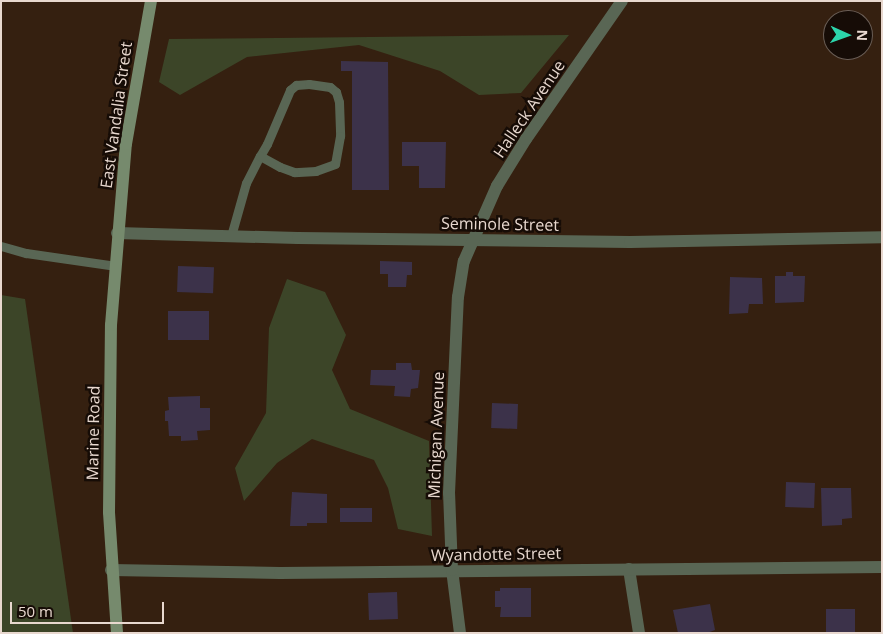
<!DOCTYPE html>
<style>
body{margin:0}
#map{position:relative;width:883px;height:634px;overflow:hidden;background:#352010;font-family:"Open Sans",sans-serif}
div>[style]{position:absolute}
.green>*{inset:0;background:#3c4528}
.building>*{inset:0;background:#3c324a;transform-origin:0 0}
.lane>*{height:9px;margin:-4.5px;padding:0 4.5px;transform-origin:4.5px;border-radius:4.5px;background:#596654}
.street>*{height:12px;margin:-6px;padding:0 6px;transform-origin:6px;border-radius:6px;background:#596654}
.secondary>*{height:12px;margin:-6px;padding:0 6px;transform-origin:6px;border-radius:6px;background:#768a6d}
span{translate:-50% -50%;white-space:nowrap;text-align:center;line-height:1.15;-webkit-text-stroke:5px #160c06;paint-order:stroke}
.street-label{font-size:16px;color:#e8d8cf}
.frame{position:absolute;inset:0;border:2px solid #e8d8cf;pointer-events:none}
.north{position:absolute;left:823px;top:10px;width:50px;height:50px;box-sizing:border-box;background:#160c06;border:1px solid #6a5e56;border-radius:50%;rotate:92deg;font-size:14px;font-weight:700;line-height:20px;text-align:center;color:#e8d8cf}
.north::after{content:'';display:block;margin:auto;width:18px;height:22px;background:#2cd5ab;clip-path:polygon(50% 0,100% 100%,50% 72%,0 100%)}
.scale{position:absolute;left:10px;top:602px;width:154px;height:22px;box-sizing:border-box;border:2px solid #e8d8cf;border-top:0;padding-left:6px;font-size:15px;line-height:18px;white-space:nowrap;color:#e8d8cf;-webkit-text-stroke:4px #160c06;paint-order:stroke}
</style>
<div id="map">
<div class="green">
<i style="clip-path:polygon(569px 35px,521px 93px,479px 95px,440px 71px,359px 45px,247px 57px,180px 95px,159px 82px,169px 39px)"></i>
<i style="clip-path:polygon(287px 279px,325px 292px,346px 335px,332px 370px,350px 409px,429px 441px,432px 536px,398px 529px,388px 488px,374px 460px,312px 439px,277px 463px,244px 501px,235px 468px,266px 413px,269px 328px)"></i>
<i style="clip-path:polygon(1px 295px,25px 299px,73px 633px,1px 633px)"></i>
</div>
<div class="building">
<i style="clip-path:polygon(341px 61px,388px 62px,389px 190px,352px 190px,352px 71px,341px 71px)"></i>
<i style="clip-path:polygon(402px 142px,446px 142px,445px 188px,419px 188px,419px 166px,402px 166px)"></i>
<i style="clip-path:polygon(380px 261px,412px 262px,412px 275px,407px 275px,406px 287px,388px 287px,388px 274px,380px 274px)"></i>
<i style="left:178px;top:266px;width:36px;height:26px;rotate:2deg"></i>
<i style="clip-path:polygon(786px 272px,793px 272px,793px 276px,805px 276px,804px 302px,775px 303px,775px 276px,786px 276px)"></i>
<i style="clip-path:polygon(730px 277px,762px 278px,763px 304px,749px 304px,748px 313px,729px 314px)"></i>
<i style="left:168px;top:311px;width:41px;height:29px"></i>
<i style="clip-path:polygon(396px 363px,411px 363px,412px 370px,420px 370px,418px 388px,411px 389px,410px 397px,394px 396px,395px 386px,370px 385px,371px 370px,396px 370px)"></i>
<i style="clip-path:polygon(200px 396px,200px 408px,210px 408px,210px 430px,197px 431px,198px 440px,181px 441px,181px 436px,169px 436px,168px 421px,165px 421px,165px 411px,169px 410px,168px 397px)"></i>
<i style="left:492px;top:403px;width:26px;height:25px;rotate:2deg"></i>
<i style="left:786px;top:482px;width:29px;height:25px;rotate:2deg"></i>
<i style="clip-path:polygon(821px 488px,851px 488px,852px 518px,842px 519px,842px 525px,822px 526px)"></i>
<i style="clip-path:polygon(292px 492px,327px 494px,327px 523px,307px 523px,307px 526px,290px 526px)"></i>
<i style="left:372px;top:508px;width:14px;height:32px;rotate:90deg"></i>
<i style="clip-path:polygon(500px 588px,531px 588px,531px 617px,500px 617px,501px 607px,495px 607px,495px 591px,500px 591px)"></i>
<i style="left:397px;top:592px;width:27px;height:29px;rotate:88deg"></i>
<i style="clip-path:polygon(710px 604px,715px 630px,707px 633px,678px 633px,673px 610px)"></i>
<i style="left:826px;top:609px;width:29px;height:24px"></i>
</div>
<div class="lane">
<i style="left:231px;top:236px;width:55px;rotate:-74.2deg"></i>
<i style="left:246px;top:183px;width:30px;rotate:-63deg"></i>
<i style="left:260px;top:156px;width:14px;rotate:-60deg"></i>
<i style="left:267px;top:144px;width:59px;rotate:-66.9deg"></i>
<i style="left:290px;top:90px;width:8px;rotate:-40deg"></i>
<i style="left:296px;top:85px;width:13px;rotate:-4deg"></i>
<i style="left:309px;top:84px;width:21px;rotate:8deg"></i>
<i style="left:330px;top:87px;width:8px;rotate:40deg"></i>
<i style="left:336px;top:92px;width:10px;rotate:73deg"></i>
<i style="left:339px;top:102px;width:34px;rotate:88deg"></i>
<i style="left:340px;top:136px;width:28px;rotate:100deg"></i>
<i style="left:335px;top:164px;width:20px;rotate:160deg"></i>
<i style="left:316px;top:171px;width:22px;rotate:177deg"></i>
<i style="left:294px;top:172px;width:15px;rotate:-160deg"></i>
<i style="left:280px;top:167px;width:23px;rotate:-151deg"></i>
<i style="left:1px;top:246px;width:26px;rotate:16deg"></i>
<i style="left:26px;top:253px;width:91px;rotate:8.2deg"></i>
</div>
<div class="street">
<i style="left:117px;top:233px;width:181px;rotate:1.6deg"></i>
<i style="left:298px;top:238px;width:332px;rotate:0.7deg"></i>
<i style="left:630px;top:242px;width:252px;rotate:-1.1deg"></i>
<i style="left:629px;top:569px;width:65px;rotate:81.1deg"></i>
<i style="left:111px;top:570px;width:169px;rotate:1deg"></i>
<i style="left:280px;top:573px;width:602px;rotate:-0.57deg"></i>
<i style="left:460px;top:633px;width:64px;rotate:-97.2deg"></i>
<i style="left:452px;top:570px;width:77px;rotate:-92.2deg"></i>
<i style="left:449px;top:493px;width:196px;rotate:-87.4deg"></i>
<i style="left:458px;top:297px;width:36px;rotate:-81deg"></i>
<i style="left:464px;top:261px;width:82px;rotate:-66.3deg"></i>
<i style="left:497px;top:186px;width:55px;rotate:-58.3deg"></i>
<i style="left:526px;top:139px;width:168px;rotate:-55.2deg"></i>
</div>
<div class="secondary">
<i style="left:117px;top:633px;width:121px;rotate:-93.8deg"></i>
<i style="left:109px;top:512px;width:187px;rotate:-89.4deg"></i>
<i style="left:111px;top:325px;width:182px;rotate:-85.3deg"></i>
<i style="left:126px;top:144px;width:145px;rotate:-80.1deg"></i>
</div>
<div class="street-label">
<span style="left:529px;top:109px;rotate:-56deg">Halleck Avenue</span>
<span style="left:116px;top:115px;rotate:-82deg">East Vandalia Street</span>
<span style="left:500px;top:224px;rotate:1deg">Seminole Street</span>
<span style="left:93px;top:433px;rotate:-89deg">Marine Road</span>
<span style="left:436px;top:435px;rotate:-88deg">Michigan Avenue</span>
<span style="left:496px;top:554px;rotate:-1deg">Wyandotte Street</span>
</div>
<div class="frame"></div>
<div class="north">N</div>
<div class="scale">50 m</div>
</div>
